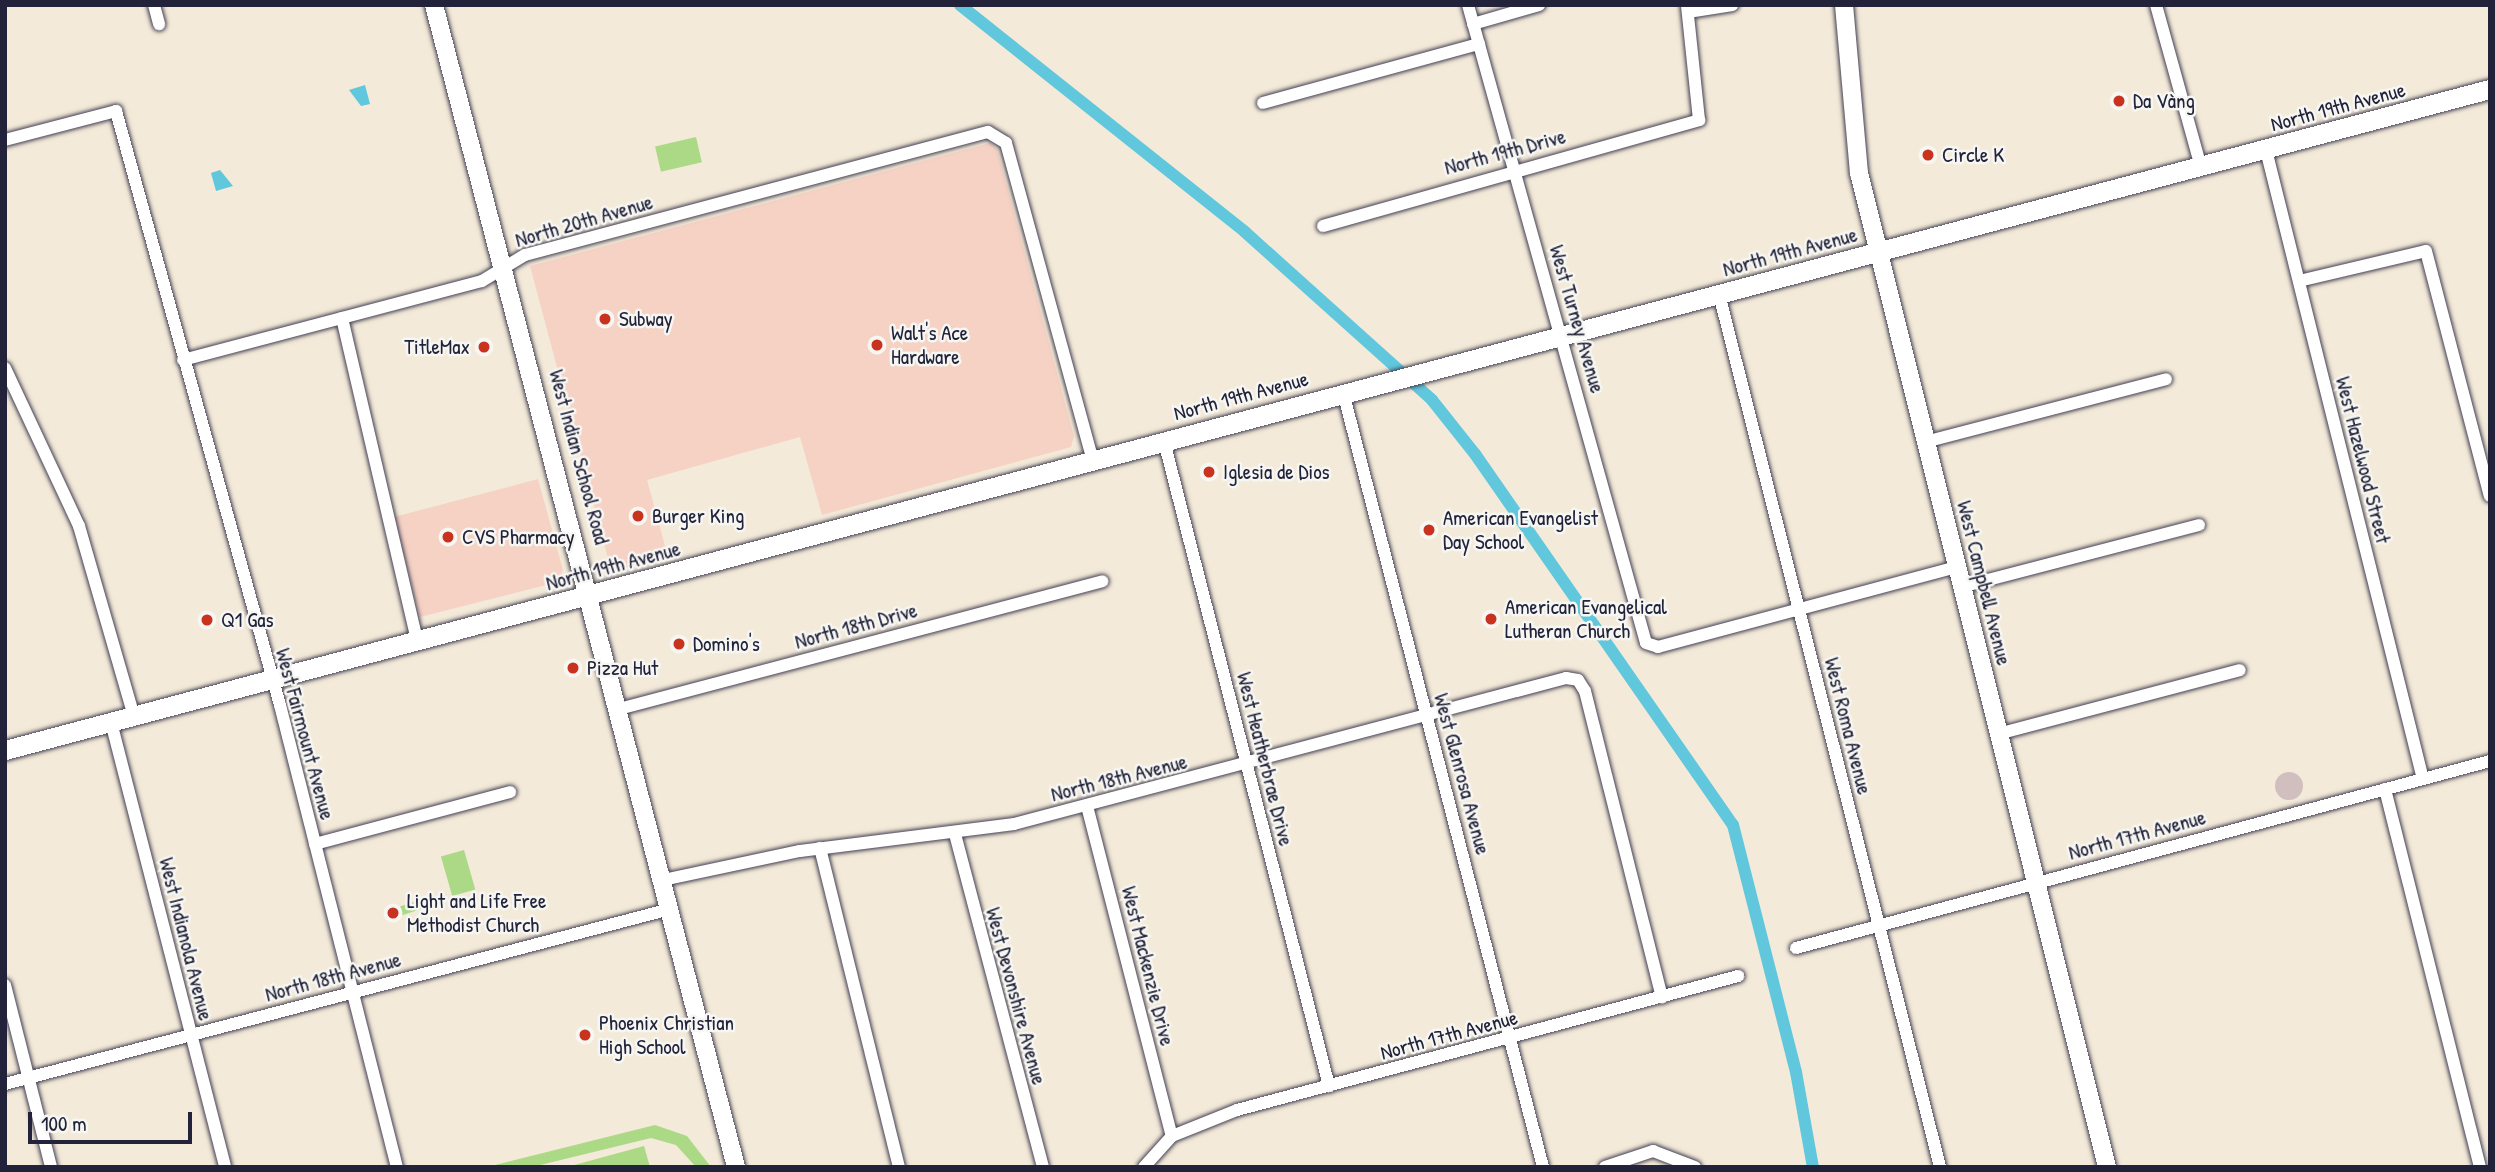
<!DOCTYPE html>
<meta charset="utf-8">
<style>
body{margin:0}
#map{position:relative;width:2495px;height:1172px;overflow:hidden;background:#f4ead9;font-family:"Patrick Hand",sans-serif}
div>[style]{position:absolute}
.built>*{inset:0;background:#f6d2c5}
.industrial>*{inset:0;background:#d1bfbf}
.round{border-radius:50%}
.green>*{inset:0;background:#abd986;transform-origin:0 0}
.water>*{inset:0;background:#60c7dd}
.canal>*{height:12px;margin:-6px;padding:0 6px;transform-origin:6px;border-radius:6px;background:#60c7dd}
.roads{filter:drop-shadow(0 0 2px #424053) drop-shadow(0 0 2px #424053)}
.street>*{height:12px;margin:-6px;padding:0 6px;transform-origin:6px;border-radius:6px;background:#fff}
.secondary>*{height:18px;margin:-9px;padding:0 9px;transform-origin:9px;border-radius:9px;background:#fff}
.primary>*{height:19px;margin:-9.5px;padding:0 9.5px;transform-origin:9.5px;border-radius:9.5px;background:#fff}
.dots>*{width:19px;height:19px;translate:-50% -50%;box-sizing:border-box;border:4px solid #f6f6f2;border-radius:50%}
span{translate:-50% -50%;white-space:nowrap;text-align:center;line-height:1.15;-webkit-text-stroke:5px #f6f6f2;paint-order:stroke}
.poi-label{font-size:21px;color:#22223b}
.left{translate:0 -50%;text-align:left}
.right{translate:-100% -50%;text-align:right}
.street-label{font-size:21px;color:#22223b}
.frame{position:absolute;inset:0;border:7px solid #22223b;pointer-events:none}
.scale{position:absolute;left:28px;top:1112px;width:164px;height:32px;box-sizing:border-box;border:4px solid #22223b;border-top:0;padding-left:9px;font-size:21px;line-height:24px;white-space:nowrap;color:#22223b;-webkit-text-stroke:5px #f6f6f2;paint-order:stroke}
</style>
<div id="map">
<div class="built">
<i style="clip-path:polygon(990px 143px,997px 149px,1074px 436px,1071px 447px,822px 515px,800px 437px,647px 480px,668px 557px,622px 569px,609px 562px,530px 266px)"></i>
<i style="clip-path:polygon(538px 479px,563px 570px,558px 582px,420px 617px,394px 517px)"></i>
</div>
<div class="industrial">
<i class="round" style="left:2275px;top:772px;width:28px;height:28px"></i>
</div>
<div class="green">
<i style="left:696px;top:137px;width:26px;height:42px;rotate:77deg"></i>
<i style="left:464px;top:850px;width:41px;height:24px;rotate:74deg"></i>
<i style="left:420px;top:900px;width:9px;height:30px;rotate:72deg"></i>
<i style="clip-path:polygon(655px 1125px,687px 1136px,711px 1167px,696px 1167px,676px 1145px,651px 1138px,532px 1167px,487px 1167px)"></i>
<i style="clip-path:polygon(644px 1146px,650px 1167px,567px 1167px)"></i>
</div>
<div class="water">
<i style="clip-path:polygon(365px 85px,370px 104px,361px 106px,349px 90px)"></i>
<i style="clip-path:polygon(220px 170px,233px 186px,216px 191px,211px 173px)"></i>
</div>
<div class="canal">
<i style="left:960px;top:5px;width:364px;rotate:38.5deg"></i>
<i style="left:1245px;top:232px;width:251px;rotate:41.9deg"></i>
<i style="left:1432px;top:400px;width:69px;rotate:51.5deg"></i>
<i style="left:1475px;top:454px;width:452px;rotate:55.2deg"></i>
<i style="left:1733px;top:825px;width:255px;rotate:75.7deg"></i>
<i style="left:1796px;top:1072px;width:97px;rotate:79.9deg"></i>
</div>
<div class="roads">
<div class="street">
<i style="left:154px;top:5px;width:20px;rotate:75deg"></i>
<i style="left:1468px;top:5px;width:662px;rotate:74.41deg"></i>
<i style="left:1646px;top:643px;width:13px;rotate:18deg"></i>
<i style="left:1658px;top:647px;width:309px;rotate:-15deg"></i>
<i style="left:2156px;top:5px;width:168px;rotate:74.5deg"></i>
<i style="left:1688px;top:12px;width:45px;rotate:-9deg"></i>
<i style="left:1473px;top:24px;width:69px;rotate:-16.1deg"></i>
<i style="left:1263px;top:103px;width:224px;rotate:-15.3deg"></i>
<i style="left:5px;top:140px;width:115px;rotate:-14.6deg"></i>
<i style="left:116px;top:111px;width:616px;rotate:74.57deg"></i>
<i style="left:280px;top:705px;width:477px;rotate:75.8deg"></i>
<i style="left:2266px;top:150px;width:648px;rotate:75.99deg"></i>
<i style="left:1323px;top:226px;width:391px;rotate:-15.7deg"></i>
<i style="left:1699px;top:120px;width:116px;rotate:-96deg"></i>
<i style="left:2299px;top:281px;width:130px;rotate:-13.3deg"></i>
<i style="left:2426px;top:251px;width:253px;rotate:75.4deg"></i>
<i style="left:1719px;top:294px;width:901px;rotate:75.79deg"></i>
<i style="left:342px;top:318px;width:332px;rotate:76.9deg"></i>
<i style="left:183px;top:360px;width:309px;rotate:-14.8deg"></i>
<i style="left:482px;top:281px;width:50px;rotate:-31.2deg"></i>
<i style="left:525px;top:255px;width:479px;rotate:-14.9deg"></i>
<i style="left:988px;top:132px;width:21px;rotate:31deg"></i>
<i style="left:1006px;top:143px;width:330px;rotate:74.7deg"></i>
<i style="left:5px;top:368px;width:174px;rotate:64.9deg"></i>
<i style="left:79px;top:526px;width:198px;rotate:73.9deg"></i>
<i style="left:1343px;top:392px;width:800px;rotate:75.53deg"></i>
<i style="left:1164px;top:441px;width:666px;rotate:75.65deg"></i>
<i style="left:1925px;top:442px;width:249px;rotate:-14.6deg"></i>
<i style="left:1961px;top:587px;width:246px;rotate:-14.6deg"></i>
<i style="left:619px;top:709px;width:500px;rotate:-14.8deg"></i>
<i style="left:111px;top:722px;width:459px;rotate:75.6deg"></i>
<i style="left:1998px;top:734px;width:250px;rotate:-14.8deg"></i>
<i style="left:2385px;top:789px;width:390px;rotate:75.9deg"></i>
<i style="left:1087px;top:806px;width:341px;rotate:75.6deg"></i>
<i style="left:955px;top:834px;width:344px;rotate:75.2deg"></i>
<i style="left:315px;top:844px;width:202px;rotate:-14.9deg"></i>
<i style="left:820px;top:848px;width:329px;rotate:76.1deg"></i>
<i style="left:663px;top:880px;width:140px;rotate:-12deg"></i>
<i style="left:800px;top:851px;width:216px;rotate:-7.2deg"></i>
<i style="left:1014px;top:824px;width:571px;rotate:-14.82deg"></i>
<i style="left:1566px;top:678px;width:12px;rotate:9deg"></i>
<i style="left:1578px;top:680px;width:13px;rotate:58deg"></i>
<i style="left:1585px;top:691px;width:316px;rotate:75.9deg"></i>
<i style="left:1796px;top:948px;width:719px;rotate:-15.08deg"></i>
<i style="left:5px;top:985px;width:188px;rotate:75.8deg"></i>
<i style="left:5px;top:1084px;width:688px;rotate:-14.74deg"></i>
<i style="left:1144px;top:1167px;width:42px;rotate:-47.9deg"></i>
<i style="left:1172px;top:1136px;width:70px;rotate:-21.8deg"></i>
<i style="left:1237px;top:1110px;width:519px;rotate:-14.97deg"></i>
<i style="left:1605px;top:1167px;width:51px;rotate:-18.4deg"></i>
<i style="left:1653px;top:1151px;width:45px;rotate:20.9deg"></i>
</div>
<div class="secondary">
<i style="left:434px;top:5px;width:1201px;rotate:75.43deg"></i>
<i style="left:1844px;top:5px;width:169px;rotate:84.9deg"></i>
<i style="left:1859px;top:173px;width:1024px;rotate:75.99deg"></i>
</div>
<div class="primary">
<i style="left:5px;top:750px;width:2571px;rotate:-14.9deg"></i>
</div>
</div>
<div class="dots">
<i style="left:2119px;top:101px;background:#c8321e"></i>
<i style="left:1928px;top:155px;background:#c8321e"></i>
<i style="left:605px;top:319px;background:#c8321e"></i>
<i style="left:877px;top:345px;background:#c8321e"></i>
<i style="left:484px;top:347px;background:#c8321e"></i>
<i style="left:1209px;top:472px;background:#c8321e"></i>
<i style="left:638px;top:516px;background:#c8321e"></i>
<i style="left:1429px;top:530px;background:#c8321e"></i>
<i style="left:448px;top:537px;background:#c8321e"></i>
<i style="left:1491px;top:619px;background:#c8321e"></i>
<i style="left:207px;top:620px;background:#c8321e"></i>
<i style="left:679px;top:644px;background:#c8321e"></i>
<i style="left:573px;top:668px;background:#c8321e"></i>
<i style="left:393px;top:913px;background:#c8321e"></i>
<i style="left:585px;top:1035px;background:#c8321e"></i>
</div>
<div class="poi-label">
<span class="left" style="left:2133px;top:101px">Da Vàng</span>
<span class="left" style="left:1942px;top:155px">Circle K</span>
<span class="left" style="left:619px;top:319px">Subway</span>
<span class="left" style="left:891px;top:345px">Walt's Ace<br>Hardware</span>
<span class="right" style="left:470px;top:347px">TitleMax</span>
<span class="left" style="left:1223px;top:472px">Iglesia de Dios</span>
<span class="left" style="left:652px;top:516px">Burger King</span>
<span class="left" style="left:1443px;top:530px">American Evangelist<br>Day School</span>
<span class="left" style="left:462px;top:537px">CVS Pharmacy</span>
<span class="left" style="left:1505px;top:619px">American Evangelical<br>Lutheran Church</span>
<span class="left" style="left:221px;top:620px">Q1 Gas</span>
<span class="left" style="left:693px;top:644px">Domino's</span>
<span class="left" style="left:587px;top:668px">Pizza Hut</span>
<span class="left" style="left:407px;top:913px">Light and Life Free<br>Methodist Church</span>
<span class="left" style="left:599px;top:1035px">Phoenix Christian<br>High School</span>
</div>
<div class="street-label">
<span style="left:2338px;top:107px;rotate:-15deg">North 19th Avenue</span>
<span style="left:1505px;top:152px;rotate:-15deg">North 19th Drive</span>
<span style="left:584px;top:221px;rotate:-16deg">North 20th Avenue</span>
<span style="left:1790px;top:252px;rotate:-15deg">North 19th Avenue</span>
<span style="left:1577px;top:319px;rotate:74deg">West Turney Avenue</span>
<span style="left:1241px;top:396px;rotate:-15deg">North 19th Avenue</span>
<span style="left:579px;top:457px;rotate:75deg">West Indian School Road</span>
<span style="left:2363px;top:460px;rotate:76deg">West Hazelwood Street</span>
<span style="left:613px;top:566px;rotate:-15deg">North 19th Avenue</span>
<span style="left:1984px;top:583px;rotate:76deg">West Campbell Avenue</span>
<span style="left:856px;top:626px;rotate:-15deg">North 18th Drive</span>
<span style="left:1848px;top:726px;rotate:76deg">West Roma Avenue</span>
<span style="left:305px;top:734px;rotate:75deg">West Fairmount Avenue</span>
<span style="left:1265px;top:759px;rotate:76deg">West Heatherbrae Drive</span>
<span style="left:1462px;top:774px;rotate:75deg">West Glenrosa Avenue</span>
<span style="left:1119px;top:778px;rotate:-14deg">North 18th Avenue</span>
<span style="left:2137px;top:835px;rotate:-15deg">North 17th Avenue</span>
<span style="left:186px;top:939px;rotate:76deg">West Indianola Avenue</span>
<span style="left:1148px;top:966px;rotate:76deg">West Mackenzie Drive</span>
<span style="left:333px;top:977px;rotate:-15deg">North 18th Avenue</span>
<span style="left:1016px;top:996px;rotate:75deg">West Devonshire Avenue</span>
<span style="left:1449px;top:1035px;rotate:-15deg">North 17th Avenue</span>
</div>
<div class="frame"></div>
<div class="scale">100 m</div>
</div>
